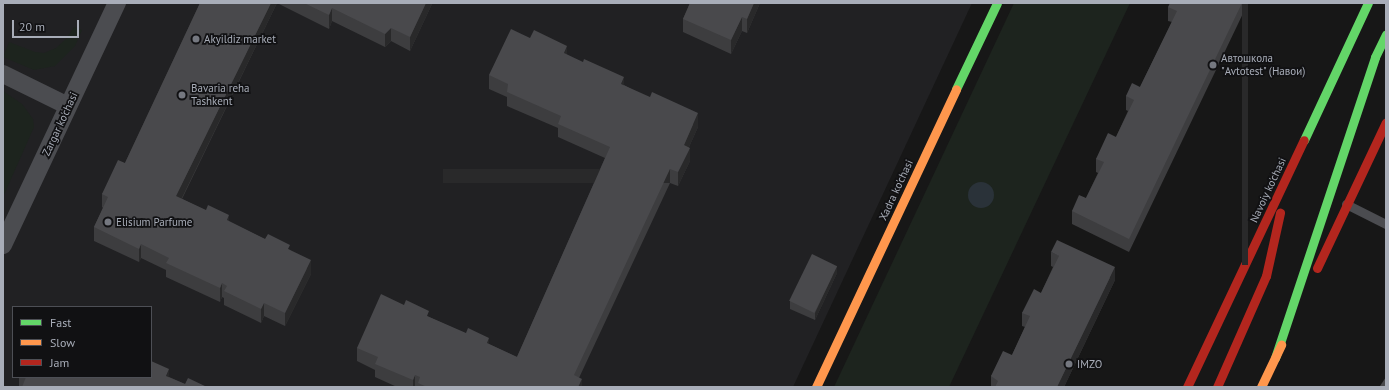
<!DOCTYPE html>
<meta charset="utf-8">
<style>
body{margin:0}
#map{position:relative;width:1389px;height:390px;overflow:hidden;background:#171717;font-family:"PT Sans",sans-serif}
div>[style]{position:absolute}
.built>*{inset:0;background:#212123}
.green>*{inset:0;background:#1d241e}
.water>*{inset:0;background:#2a3239}
.round{border-radius:50%}
.lane>*{height:9px;margin:-4.5px;padding:0 4.5px;transform-origin:4.5px;border-radius:4.5px;background:#4b4c50}
.street>*{height:18px;margin:-9px;padding:0 9px;transform-origin:9px;border-radius:9px;background:#4b4c50}
.fast>*{height:9px;margin:-4.5px;padding:0 4.5px;transform-origin:4.5px;border-radius:4.5px;background:#63d668}
.slow>*{height:9px;margin:-4.5px;padding:0 4.5px;transform-origin:4.5px;border-radius:4.5px;background:#ff974d}
.jam>*{height:9px;margin:-4.5px;padding:0 4.5px;transform-origin:4.5px;border-radius:4.5px;background:#b3261e}
.wall>*{inset:0;background:#3d3d3f}
.shaded-wall>*{inset:0;background:#29292a;transform-origin:0 0}
.building>*{inset:0;background:#49494c;transform-origin:0 0}
.dots>*{width:11px;height:11px;translate:-50% -50%;box-sizing:border-box;border:2px solid #111113;border-radius:50%}
span{translate:-50% -50%;white-space:nowrap;text-align:center;line-height:1.15;-webkit-text-stroke:3.5px #111113;paint-order:stroke}
.poi-label{font-size:11px;color:#a8adb8}
.left{translate:0 -50%;text-align:left}
.street-label{font-size:11px;color:#a8adb8}
.frame{position:absolute;inset:0;border:4px solid #a8adb8;pointer-events:none}
.legend{position:absolute;left:12px;top:306px;width:140px;height:72px;box-sizing:border-box;background:#111113;border:1px solid #4d4f55;margin:0;padding:5px 7px;list-style:none;font-size:12px;color:#a8adb8}
.legend li{display:flex;align-items:center;gap:8px;height:20px}
.legend b{width:20px;border:1px solid #4d4f55}
.scale{position:absolute;left:12px;top:20px;width:67px;height:18px;box-sizing:border-box;border:2px solid #a8adb8;border-top:0;padding-left:5px;font-size:12px;line-height:14px;white-space:nowrap;color:#a8adb8;-webkit-text-stroke:3px #111113;paint-order:stroke}
</style>
<div id="map">
<div class="built">
<i style="clip-path:polygon(evenodd,3px 3px,972px 3px,793px 387px,3px 387px,3px 3px,13px 307px,151px 307px,151px 377px,13px 377px,13px 307px)"></i>
</div>
<div class="green">
<i style="clip-path:polygon(1014px 3px,1130px 3px,949px 387px,834px 387px)"></i>
<i style="clip-path:polygon(74px 27px,82px 30px,75px 46px,55px 66px,34px 70px,3px 57px,9px 42px,35px 52px,44px 53px,56px 48px,66px 39px)"></i>
<i style="clip-path:polygon(3px 91px,22px 104px,33px 119px,34px 127px,3px 197px)"></i>
</div>
<div class="water">
<i class="round" style="left:968px;top:182px;width:26px;height:26px"></i>
</div>
<div class="lane">
<i style="left:1346px;top:204px;width:45px;rotate:26.6deg"></i>
</div>
<div class="street">
<i style="left:3px;top:74px;width:72px;rotate:26.2deg"></i>
<i style="left:3px;top:245px;width:268px;rotate:-64.8deg"></i>
</div>
<div class="fast">
<i style="left:956px;top:89px;width:95px;rotate:-64.5deg"></i>
<i style="left:1304px;top:140px;width:151px;rotate:-65deg"></i>
<i style="left:1275px;top:358px;width:317px;rotate:-71.6deg"></i>
<i style="left:1375px;top:57px;width:25px;rotate:-64deg"></i>
</div>
<div class="slow">
<i style="left:816px;top:387px;width:329px;rotate:-64.8deg"></i>
<i style="left:1261px;top:387px;width:47px;rotate:-64.5deg"></i>
</div>
<div class="jam">
<i style="left:1317px;top:268px;width:161px;rotate:-64.7deg"></i>
<i style="left:1187px;top:387px;width:273px;rotate:-64.7deg"></i>
<i style="left:1217px;top:387px;width:121px;rotate:-66.2deg"></i>
<i style="left:1266px;top:276px;width:65px;rotate:-77.5deg"></i>
</div>
<div class="wall">
<i style="clip-path:polygon(200px 3px,432px 3px,432px 4px,410px 51px,391px 41px,385px 47px,332px 21px,329px 29px,277px 3px,182px 199px,265px 239px,290px 250px,311px 274px,285px 326px,264px 316px,261px 323px,224px 305px,224px 298px,222px 297px,220px 302px,166px 277px,166px 270px,141px 258px,139px 262px,94px 241px,94px 227px,103px 208px,102px 207px,102px 194px,125px 163px)"></i>
<i style="clip-path:polygon(690px 3px,760px 3px,747px 33px,742px 31px,731px 54px,683px 32px,683px 19px)"></i>
<i style="clip-path:polygon(1248px 3px,1129px 252px,1072px 224px,1072px 211px,1086px 198px,1098px 173px,1096px 172px,1096px 159px,1116px 137px,1128px 111px,1126px 110px,1126px 96px,1140px 87px,1172px 22px,1168px 21px,1168px 7px)"></i>
<i style="clip-path:polygon(567px 55px,624px 85px,698px 127px,689px 147px,690px 161px,678px 186px,670px 183px,579px 378px,582px 387px,397px 387px,375px 377px,375px 370px,357px 361px,357px 348px,404px 305px,429px 317px,517px 357px,605px 158px,558px 137px,558px 128px,507px 106px,507px 97px,489px 89px,489px 75px)"></i>
<i style="clip-path:polygon(1051px 252px,1115px 280px,1064px 387px,991px 387px,991px 376px,1012px 355px,1025px 327px,1022px 326px,1022px 313px,1041px 293px,1053px 267px,1051px 266px)"></i>
<i style="clip-path:polygon(837px 273px,815px 320px,790px 309px,790px 301px)"></i>
<i style="clip-path:polygon(19px 377px,169px 377px,185px 384px,207px 387px,22px 387px,19px 386px)"></i>
</div>
<div class="shaded-wall">
<i style="clip-path:polygon(271px 3px,277px 3px,176px 210px,176px 196px)"></i>
<i style="clip-path:polygon(426px 3px,432px 3px,432px 4px,410px 51px,410px 37px)"></i>
<i style="clip-path:polygon(754px 3px,760px 3px,747px 33px,747px 19px)"></i>
<i style="left:1242px;top:3px;width:6px;height:262px"></i>
<i style="clip-path:polygon(332px 8px,332px 21px,329px 29px,329px 15px)"></i>
<i style="clip-path:polygon(742px 17px,742px 31px,731px 54px,731px 40px)"></i>
<i style="clip-path:polygon(391px 28px,391px 41px,385px 47px,385px 34px)"></i>
<i style="clip-path:polygon(567px 46px,567px 59px,564px 53px)"></i>
<i style="clip-path:polygon(624px 77px,624px 91px,621px 84px)"></i>
<i style="clip-path:polygon(698px 113px,698px 127px,684px 158px,684px 145px)"></i>
<i style="clip-path:polygon(690px 148px,690px 161px,678px 186px,678px 172px)"></i>
<i style="left:670px;top:169px;width:14px;height:227px;rotate:90deg"></i>
<i style="clip-path:polygon(229px 215px,229px 228px,227px 220px)"></i>
<i style="clip-path:polygon(141px 244px,141px 258px,139px 262px,139px 249px)"></i>
<i style="clip-path:polygon(311px 260px,311px 274px,285px 326px,285px 313px)"></i>
<i style="clip-path:polygon(837px 266px,837px 273px,815px 320px,815px 313px)"></i>
<i style="clip-path:polygon(1115px 267px,1115px 280px,1064px 387px,1057px 387px)"></i>
<i style="clip-path:polygon(222px 283px,222px 297px,220px 302px,220px 288px)"></i>
<i style="clip-path:polygon(264px 303px,264px 316px,261px 323px,261px 309px)"></i>
<i style="clip-path:polygon(489px 338px,489px 351px,487px 343px)"></i>
<i style="clip-path:polygon(169px 369px,169px 383px,166px 376px)"></i>
<i style="clip-path:polygon(415px 375px,415px 387px,413px 387px,413px 380px)"></i>
<i style="clip-path:polygon(582px 379px,582px 387px,578px 387px)"></i>
</div>
<div class="building">
<i style="clip-path:polygon(200px 3px,271px 3px,176px 196px,206px 210px,208px 205px,229px 215px,227px 220px,265px 239px,268px 234px,290px 245px,288px 249px,311px 260px,285px 313px,264px 303px,261px 309px,224px 291px,227px 286px,222px 283px,220px 288px,166px 263px,169px 258px,141px 244px,139px 249px,94px 227px,108px 197px,102px 194px,118px 160px,125px 163px)"></i>
<i style="clip-path:polygon(304px 3px,426px 3px,410px 37px,391px 28px,385px 34px,332px 8px,329px 15px)"></i>
<i style="clip-path:polygon(690px 3px,754px 3px,747px 19px,742px 17px,731px 40px,683px 19px)"></i>
<i style="clip-path:polygon(1170px 3px,1242px 3px,1129px 239px,1072px 211px,1079px 195px,1086px 198px,1104px 162px,1096px 159px,1108px 133px,1116px 137px,1134px 100px,1126px 96px,1132px 83px,1140px 87px,1177px 11px,1168px 7px)"></i>
<i style="clip-path:polygon(511px 29px,530px 38px,534px 30px,567px 46px,564px 53px,583px 62px,584px 59px,624px 77px,621px 84px,650px 97px,652px 92px,698px 113px,684px 145px,690px 148px,678px 172px,670px 169px,574px 375px,582px 379px,578px 387px,427px 387px,418px 383px,420px 377px,415px 375px,413px 380px,375px 364px,378px 357px,357px 348px,381px 294px,404px 305px,406px 300px,429px 311px,427px 316px,466px 333px,468px 328px,489px 338px,487px 343px,517px 357px,610px 147px,558px 124px,561px 116px,507px 92px,508px 84px,489px 75px)"></i>
<i style="clip-path:polygon(1057px 240px,1115px 267px,1057px 387px,995px 387px,998px 381px,991px 376px,1003px 351px,1012px 355px,1030px 316px,1022px 313px,1034px 289px,1041px 293px,1059px 256px,1051px 252px)"></i>
<i style="left:812px;top:254px;width:28px;height:52px;rotate:26deg"></i>
<i style="clip-path:polygon(151px 361px,169px 369px,166px 376px,185px 384px,188px 378px,207px 387px,22px 387px,26px 377px,151px 377px)"></i>
<i style="clip-path:polygon(1386px 377px,1386px 387px,1380px 387px,1380px 386px)"></i>
</div>
<div class="dots">
<i style="left:196px;top:39px;background:#757880"></i>
<i style="left:1213px;top:65px;background:#757880"></i>
<i style="left:182px;top:95px;background:#757880"></i>
<i style="left:108px;top:222px;background:#757880"></i>
<i style="left:1069px;top:364px;background:#757880"></i>
</div>
<div class="poi-label">
<span class="left" style="left:204px;top:39px">Akyildiz market</span>
<span class="left" style="left:1221px;top:65px">Автошкола<br>"Avtotest" (Навои)</span>
<span class="left" style="left:191px;top:95px">Bavaria reha<br>Tashkent</span>
<span class="left" style="left:116px;top:222px">Elisium Parfume</span>
<span class="left" style="left:1077px;top:364px">IMZO</span>
</div>
<div class="street-label">
<span style="left:60px;top:124px;rotate:-65deg">Zargar ko'chasi</span>
<span style="left:896px;top:190px;rotate:-65deg">Xadra ko'chasi</span>
<span style="left:1268px;top:190px;rotate:-65deg">Navoiy ko'chasi</span>
</div>
<div class="frame"></div>
<ul class="legend">
<li><b style="height:5px;background:#63d668"></b>Fast</li>
<li><b style="height:5px;background:#ff974d"></b>Slow</li>
<li><b style="height:5px;background:#b3261e"></b>Jam</li>
</ul>
<div class="scale">20 m</div>
</div>
